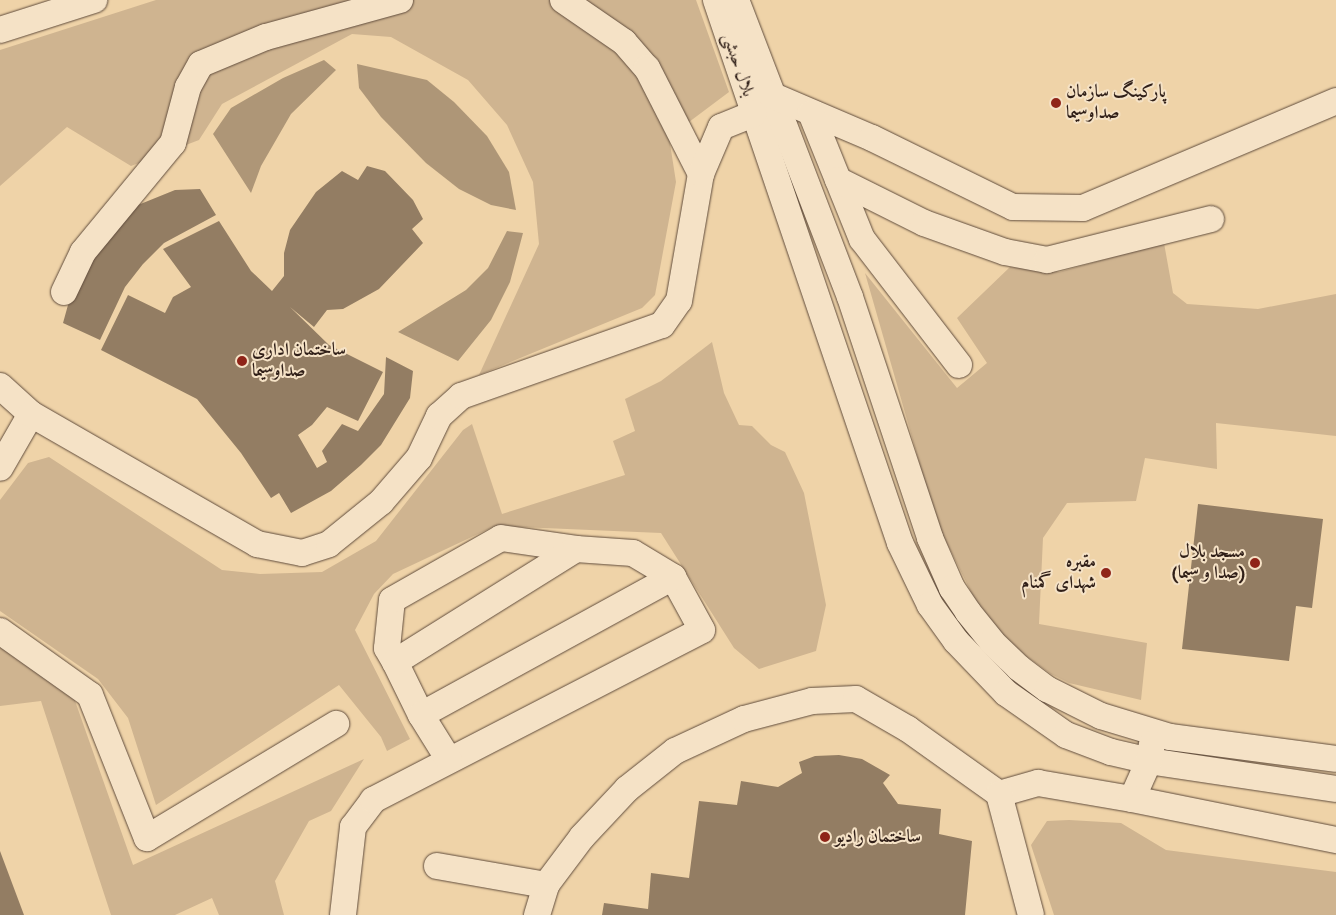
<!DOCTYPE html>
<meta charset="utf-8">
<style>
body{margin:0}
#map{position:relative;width:1336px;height:915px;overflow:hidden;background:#efd3a8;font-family:"IM FELL DW Pica",Amiri,serif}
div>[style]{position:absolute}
.green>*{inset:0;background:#cfb490}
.water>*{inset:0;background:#ae9677}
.building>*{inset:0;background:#937d63}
.roads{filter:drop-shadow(0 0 1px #604c3c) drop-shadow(0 0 1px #604c3c)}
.minor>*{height:26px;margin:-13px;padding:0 13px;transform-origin:13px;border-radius:13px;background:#f5e2c6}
.dots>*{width:14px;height:14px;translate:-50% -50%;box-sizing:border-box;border:2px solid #f5e2c6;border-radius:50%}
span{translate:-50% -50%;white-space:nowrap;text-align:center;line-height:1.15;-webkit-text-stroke:4px #f5e2c6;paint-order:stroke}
.street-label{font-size:18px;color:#301f18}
.poi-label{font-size:18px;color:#301f18;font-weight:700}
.left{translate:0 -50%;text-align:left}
.right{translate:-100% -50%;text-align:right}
</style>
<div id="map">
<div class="green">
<i style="clip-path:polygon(156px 0,696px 0,729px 92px,669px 137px,676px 182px,655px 295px,642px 308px,479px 375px,539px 244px,533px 182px,507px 125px,468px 80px,391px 37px,352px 34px,222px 104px,199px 140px,131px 166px,67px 127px,0 186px,0 50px)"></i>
<i style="clip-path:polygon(1164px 243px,1173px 293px,1187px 304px,1258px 309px,1336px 294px,1336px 436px,1216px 423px,1217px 469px,1145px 458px,1136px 501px,1067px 503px,1043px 538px,1039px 624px,1147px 643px,1141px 700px,1069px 683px,1051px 674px,1026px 656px,996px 628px,973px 596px,936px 521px,865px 273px,957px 388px,987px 363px,957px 318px,1010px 267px,1059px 272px)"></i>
<i style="clip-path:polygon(712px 342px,724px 393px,739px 425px,752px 426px,771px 445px,785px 452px,804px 493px,826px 605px,816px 651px,759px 669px,734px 648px,661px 533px,495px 526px,393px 574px,374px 594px,355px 630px,410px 739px,387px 751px,381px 737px,339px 685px,156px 805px,128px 718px,98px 679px,0 611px,0 500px,28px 463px,49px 457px,222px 570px,260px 574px,322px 572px,376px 541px,463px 430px,472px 424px,502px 514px,625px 475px,613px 441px,635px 431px,625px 399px,661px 381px)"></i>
<i style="clip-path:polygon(0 644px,74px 698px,133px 865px,364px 759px,331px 811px,309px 821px,275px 881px,284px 915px,219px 915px,212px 898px,175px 915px,111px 915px,41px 701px,0 706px)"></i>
<i style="clip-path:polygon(1069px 820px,1121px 823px,1166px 850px,1336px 872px,1336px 915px,1054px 915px,1031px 845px,1047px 821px)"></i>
</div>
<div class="water">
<i style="clip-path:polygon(324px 60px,336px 70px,291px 114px,261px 166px,251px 193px,213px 134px,231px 108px,283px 78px)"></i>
<i style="clip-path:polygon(357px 64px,427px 80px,454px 102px,487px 136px,509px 172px,516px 210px,491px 205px,459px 189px,426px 163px,381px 117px,359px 88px)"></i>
<i style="clip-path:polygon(507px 231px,523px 233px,510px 282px,491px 320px,458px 361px,398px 332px,466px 290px,488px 268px)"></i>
</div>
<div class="building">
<i style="clip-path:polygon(367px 166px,385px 171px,413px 200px,423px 219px,412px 229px,423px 243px,379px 289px,343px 309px,327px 310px,314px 327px,290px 307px,329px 345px,383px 372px,358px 421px,327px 407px,312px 425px,298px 435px,317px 468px,327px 462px,322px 451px,342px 424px,358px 431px,384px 394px,386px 357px,413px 371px,410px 398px,381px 445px,361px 465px,331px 491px,291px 513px,279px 493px,271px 498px,241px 453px,197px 399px,101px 350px,128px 295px,165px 313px,173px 297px,191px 287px,163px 249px,219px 221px,251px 271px,272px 291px,284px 276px,284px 253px,290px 230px,316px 192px,342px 171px,358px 180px)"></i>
<i style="clip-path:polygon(200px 189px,216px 215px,164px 243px,143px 264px,125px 287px,100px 340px,63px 323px,76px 276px,138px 205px,175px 190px)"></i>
<i style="clip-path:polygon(1198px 504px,1323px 519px,1312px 608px,1296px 606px,1289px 661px,1182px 649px)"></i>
<i style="clip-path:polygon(839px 755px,862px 759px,890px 775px,883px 783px,898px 804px,941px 809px,939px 834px,972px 841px,965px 915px,602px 915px,604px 903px,648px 909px,651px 873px,689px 878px,699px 801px,737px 805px,741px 781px,778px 787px,802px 773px,799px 762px,815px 756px)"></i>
<i style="clip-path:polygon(0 851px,24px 915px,0 915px)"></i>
</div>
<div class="roads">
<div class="minor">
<i style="left:563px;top:0;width:74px;rotate:34.5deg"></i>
<i style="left:624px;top:42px;width:35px;rotate:49deg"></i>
<i style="left:647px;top:68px;width:119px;rotate:63deg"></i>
<i style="left:716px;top:0;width:573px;rotate:71.28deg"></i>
<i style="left:900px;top:543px;width:69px;rotate:64.2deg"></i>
<i style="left:930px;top:605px;width:44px;rotate:54.2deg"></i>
<i style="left:956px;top:641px;width:72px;rotate:46.1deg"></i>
<i style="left:1006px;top:693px;width:73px;rotate:35deg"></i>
<i style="left:1066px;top:735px;width:48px;rotate:20.7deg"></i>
<i style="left:1111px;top:752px;width:39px;rotate:13deg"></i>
<i style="left:1149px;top:761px;width:189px;rotate:8.5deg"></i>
<i style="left:736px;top:0;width:318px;rotate:69deg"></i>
<i style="left:850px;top:297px;width:254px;rotate:71.6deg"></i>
<i style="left:930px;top:538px;width:55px;rotate:66.3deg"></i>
<i style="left:952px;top:588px;width:29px;rotate:56deg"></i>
<i style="left:968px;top:612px;width:38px;rotate:51deg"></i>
<i style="left:992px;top:642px;width:37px;rotate:44deg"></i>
<i style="left:1019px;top:668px;width:35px;rotate:37deg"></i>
<i style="left:1047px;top:689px;width:60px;rotate:26.6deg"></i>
<i style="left:1101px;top:716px;width:72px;rotate:16.9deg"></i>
<i style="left:1170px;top:737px;width:167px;rotate:7.5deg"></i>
<i style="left:0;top:30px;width:99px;rotate:-17.7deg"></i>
<i style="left:764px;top:92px;width:117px;rotate:23.1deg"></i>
<i style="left:872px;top:138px;width:157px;rotate:26.1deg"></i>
<i style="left:1013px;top:207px;width:70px;rotate:0.8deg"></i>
<i style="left:1083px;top:208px;width:275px;rotate:-22.9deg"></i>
<i style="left:811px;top:113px;width:136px;rotate:68deg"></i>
<i style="left:862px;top:239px;width:159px;rotate:52.4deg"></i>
<i style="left:838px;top:180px;width:96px;rotate:26.6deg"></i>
<i style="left:924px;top:223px;width:86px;rotate:19.7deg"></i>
<i style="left:1005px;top:252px;width:43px;rotate:10.8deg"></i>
<i style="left:1047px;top:260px;width:169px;rotate:-14deg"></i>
<i style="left:64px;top:292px;width:44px;rotate:-64.6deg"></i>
<i style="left:83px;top:252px;width:141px;rotate:-50.5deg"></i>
<i style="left:173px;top:143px;width:58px;rotate:-75deg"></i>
<i style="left:188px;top:87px;width:26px;rotate:-61deg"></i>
<i style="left:201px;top:64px;width:70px;rotate:-22.6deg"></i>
<i style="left:266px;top:37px;width:139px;rotate:-15.4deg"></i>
<i style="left:0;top:386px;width:42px;rotate:42.1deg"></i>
<i style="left:31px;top:414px;width:62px;rotate:119.9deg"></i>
<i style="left:31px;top:414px;width:261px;rotate:29.9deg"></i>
<i style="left:257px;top:544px;width:46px;rotate:11.3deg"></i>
<i style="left:302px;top:553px;width:28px;rotate:-18deg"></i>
<i style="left:329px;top:544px;width:67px;rotate:-38.9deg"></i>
<i style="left:381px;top:502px;width:58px;rotate:-49.2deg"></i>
<i style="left:419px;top:458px;width:47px;rotate:-64.5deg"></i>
<i style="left:439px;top:416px;width:30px;rotate:-42deg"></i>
<i style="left:461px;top:396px;width:213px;rotate:-19.5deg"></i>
<i style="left:662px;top:325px;width:29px;rotate:-55deg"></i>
<i style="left:679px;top:301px;width:129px;rotate:-80.2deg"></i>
<i style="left:701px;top:174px;width:51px;rotate:-66.9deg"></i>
<i style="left:721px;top:127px;width:35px;rotate:-22deg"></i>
<i style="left:0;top:631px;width:110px;rotate:35.4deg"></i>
<i style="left:90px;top:695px;width:154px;rotate:68.3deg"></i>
<i style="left:147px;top:838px;width:221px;rotate:-31.1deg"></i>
<i style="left:395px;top:662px;width:16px;rotate:-120deg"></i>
<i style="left:387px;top:648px;width:48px;rotate:-84.1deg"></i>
<i style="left:392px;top:600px;width:125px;rotate:-29.6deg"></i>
<i style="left:501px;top:538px;width:76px;rotate:8.3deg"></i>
<i style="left:421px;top:715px;width:59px;rotate:-116.1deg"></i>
<i style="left:395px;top:662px;width:213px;rotate:-32deg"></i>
<i style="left:576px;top:549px;width:57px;rotate:4deg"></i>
<i style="left:633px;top:553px;width:47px;rotate:31deg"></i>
<i style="left:999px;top:794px;width:41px;rotate:-15.8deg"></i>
<i style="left:1038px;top:783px;width:95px;rotate:9.7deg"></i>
<i style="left:1132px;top:799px;width:42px;rotate:-65.9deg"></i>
<i style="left:1149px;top:761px;width:17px;rotate:-80deg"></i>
<i style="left:1132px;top:799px;width:208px;rotate:11.4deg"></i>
<i style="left:437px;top:866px;width:111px;rotate:9.9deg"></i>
<i style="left:343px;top:915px;width:89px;rotate:-83.5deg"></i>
<i style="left:353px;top:827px;width:34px;rotate:-53deg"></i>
<i style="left:373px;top:800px;width:370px;rotate:-27.3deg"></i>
<i style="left:702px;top:630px;width:60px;rotate:-118.7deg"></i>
<i style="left:673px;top:577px;width:287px;rotate:151.3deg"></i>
<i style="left:421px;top:715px;width:53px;rotate:58.1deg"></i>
<i style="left:537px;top:915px;width:31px;rotate:-73deg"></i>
<i style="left:546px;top:885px;width:60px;rotate:-53.1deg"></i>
<i style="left:582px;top:837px;width:66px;rotate:-46.8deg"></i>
<i style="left:627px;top:789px;width:61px;rotate:-38.4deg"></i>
<i style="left:675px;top:751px;width:76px;rotate:-24.9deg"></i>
<i style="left:744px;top:719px;width:70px;rotate:-14.8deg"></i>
<i style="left:812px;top:701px;width:44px;rotate:-2.6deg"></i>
<i style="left:856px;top:699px;width:60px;rotate:30deg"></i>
<i style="left:908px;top:729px;width:112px;rotate:35.5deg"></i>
<i style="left:999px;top:794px;width:125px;rotate:75.2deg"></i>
</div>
</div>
<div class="dots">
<i style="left:1056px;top:103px;background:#8f2418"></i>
<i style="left:242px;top:361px;background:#8f2418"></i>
<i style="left:1255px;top:563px;background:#8f2418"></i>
<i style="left:1106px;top:573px;background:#8f2418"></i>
<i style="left:825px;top:837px;background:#8f2418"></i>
</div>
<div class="street-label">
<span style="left:738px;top:65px;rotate:71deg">بلال حبشی</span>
</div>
<div class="poi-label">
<span class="left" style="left:1066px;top:103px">پارکینگ سازمان<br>صداوسیما</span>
<span class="left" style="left:252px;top:361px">ساختمان اداری<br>صداوسیما</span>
<span class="right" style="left:1245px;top:563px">مسجد بلال<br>(صدا و سیما)</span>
<span class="right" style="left:1096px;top:573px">مقبره<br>شهدای گمنام</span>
<span class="left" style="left:835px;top:837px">ساختمان رادیو</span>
</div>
</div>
